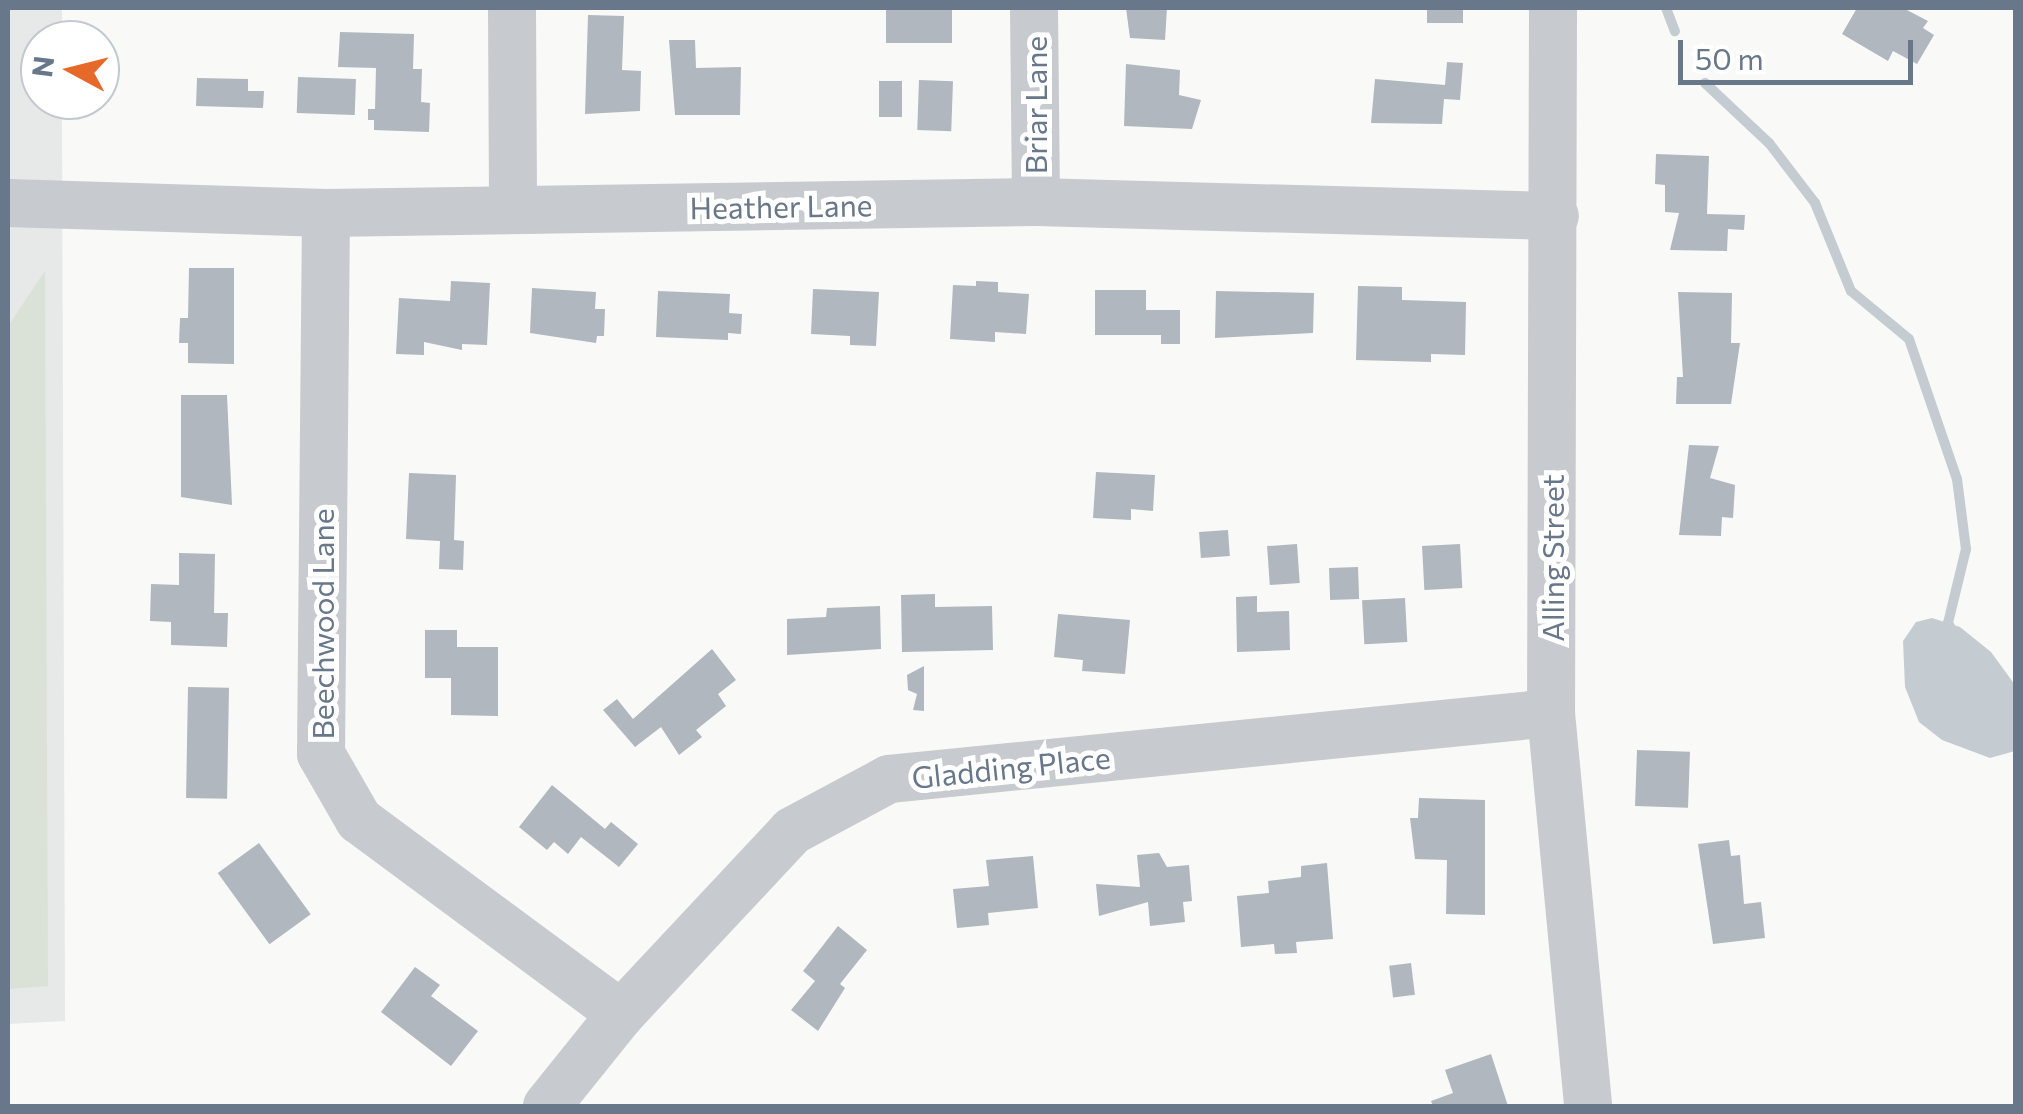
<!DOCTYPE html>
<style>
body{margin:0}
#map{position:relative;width:2023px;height:1114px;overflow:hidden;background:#f9f9f7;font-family:Commissioner,sans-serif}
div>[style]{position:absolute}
.built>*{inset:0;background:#e7e8e8}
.green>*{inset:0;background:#dae2d8}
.water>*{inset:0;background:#c4ccd2}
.stream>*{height:10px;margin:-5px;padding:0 5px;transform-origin:5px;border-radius:5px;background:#c4ccd2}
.building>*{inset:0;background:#b0b7be;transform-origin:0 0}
.minor>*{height:48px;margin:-24px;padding:0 24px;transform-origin:24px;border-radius:24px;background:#c7cace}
span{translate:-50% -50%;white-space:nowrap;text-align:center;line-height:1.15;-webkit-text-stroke:10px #fff;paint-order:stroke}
.street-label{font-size:30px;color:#687789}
.frame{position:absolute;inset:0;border:10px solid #687789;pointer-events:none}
.north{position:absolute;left:20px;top:20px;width:100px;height:100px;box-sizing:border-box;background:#fff;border:2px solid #c3c9d0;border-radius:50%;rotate:277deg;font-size:28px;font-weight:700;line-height:40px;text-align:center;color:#687789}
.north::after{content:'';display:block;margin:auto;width:35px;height:45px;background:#e76929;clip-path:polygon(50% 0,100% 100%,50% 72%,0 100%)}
.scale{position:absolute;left:1678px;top:40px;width:235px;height:45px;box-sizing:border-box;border:5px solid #687789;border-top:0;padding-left:12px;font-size:30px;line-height:35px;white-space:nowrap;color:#687789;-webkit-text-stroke:8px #fff;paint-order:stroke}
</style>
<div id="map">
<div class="built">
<i style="clip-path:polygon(8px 8px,62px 8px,62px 40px,40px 40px,40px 100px,62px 100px,65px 1021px,8px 1024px)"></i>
</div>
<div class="green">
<i style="clip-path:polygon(45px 271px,48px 986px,8px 989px,8px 326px)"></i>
</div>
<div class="water">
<i style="clip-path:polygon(1932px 618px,1960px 627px,1991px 652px,2015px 685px,2015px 751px,1990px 758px,1942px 740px,1919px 722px,1905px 687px,1903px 641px,1916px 622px)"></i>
</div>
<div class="stream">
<i style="left:1666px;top:8px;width:25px;rotate:69deg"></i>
<i style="left:1705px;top:83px;width:88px;rotate:43.2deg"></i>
<i style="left:1769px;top:143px;width:76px;rotate:52.5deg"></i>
<i style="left:1815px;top:203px;width:95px;rotate:67.8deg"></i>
<i style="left:1851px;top:291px;width:75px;rotate:39.6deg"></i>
<i style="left:1909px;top:339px;width:148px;rotate:71.1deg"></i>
<i style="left:1957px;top:479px;width:71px;rotate:82.7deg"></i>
<i style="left:1966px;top:549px;width:76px;rotate:103.7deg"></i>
<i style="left:1948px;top:623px;width:10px;rotate:61deg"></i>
</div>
<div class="building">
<i style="left:886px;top:8px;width:66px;height:35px"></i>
<i style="clip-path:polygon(1126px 8px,1167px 8px,1165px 40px,1130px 38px)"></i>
<i style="left:1427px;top:8px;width:36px;height:15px"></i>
<i style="clip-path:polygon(1857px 8px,1903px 8px,1928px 21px,1923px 28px,1934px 35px,1917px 64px,1893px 51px,1888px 61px,1842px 34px)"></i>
<i style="clip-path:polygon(588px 15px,624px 16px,622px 70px,641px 71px,640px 111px,585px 114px)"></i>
<i style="clip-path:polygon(340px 32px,414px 34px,413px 69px,422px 69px,421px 102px,430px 103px,429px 132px,374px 130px,374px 120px,368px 120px,368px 109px,375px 109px,376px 68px,338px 67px)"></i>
<i style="clip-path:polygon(669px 40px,695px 40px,696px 68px,741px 67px,740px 115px,675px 115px)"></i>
<i style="clip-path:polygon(1447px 62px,1463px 63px,1460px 100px,1444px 99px,1442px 124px,1371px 123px,1375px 79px,1445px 85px)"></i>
<i style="clip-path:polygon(1126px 64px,1180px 70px,1179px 95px,1201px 100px,1192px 129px,1124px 126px)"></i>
<i style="left:298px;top:77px;width:58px;height:36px;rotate:2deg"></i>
<i style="clip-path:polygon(197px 78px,248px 79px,248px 91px,264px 91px,263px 108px,196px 106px)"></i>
<i style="left:919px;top:80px;width:34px;height:50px;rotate:2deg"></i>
<i style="left:879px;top:81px;width:23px;height:36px"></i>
<i style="clip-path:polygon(1656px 154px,1709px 156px,1707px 214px,1745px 215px,1744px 230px,1728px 229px,1727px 251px,1670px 250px,1679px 213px,1665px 212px,1665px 185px,1655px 184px)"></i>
<i style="clip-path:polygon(189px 268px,234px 268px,234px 364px,188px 363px,188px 343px,179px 343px,180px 318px,188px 318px)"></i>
<i style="clip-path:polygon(451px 281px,490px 283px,487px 345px,462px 344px,462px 350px,424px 342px,424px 355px,396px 354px,399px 298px,450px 301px)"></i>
<i style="clip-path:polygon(976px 281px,998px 282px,998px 292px,1029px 294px,1026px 334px,995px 332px,995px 342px,950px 339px,953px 285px,976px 286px)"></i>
<i style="clip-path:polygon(1358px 286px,1402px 287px,1402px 300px,1466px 302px,1465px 355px,1431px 354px,1431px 362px,1356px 360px)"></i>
<i style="clip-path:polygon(532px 288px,596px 292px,595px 309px,605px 309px,604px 336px,597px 336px,596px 343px,530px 333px)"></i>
<i style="clip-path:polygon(813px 289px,879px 292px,876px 346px,850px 345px,850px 336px,811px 334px)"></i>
<i style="clip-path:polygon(1095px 290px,1146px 290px,1146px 310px,1180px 310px,1180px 344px,1161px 344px,1161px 335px,1095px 335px)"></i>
<i style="clip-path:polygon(658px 291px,730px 294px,729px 313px,742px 314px,741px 334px,728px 333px,728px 340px,656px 337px)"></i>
<i style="clip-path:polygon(1216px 291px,1314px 293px,1313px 333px,1215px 338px)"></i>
<i style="clip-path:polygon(1678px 292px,1732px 293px,1731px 343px,1740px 343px,1731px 404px,1676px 404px,1677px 377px,1683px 377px)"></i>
<i style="clip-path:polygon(181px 395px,227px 395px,232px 505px,181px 497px)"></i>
<i style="clip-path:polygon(1689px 445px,1719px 446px,1710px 478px,1735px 485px,1733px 518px,1722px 517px,1721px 536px,1679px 535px)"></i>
<i style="clip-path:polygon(1096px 472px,1155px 475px,1153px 511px,1131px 509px,1131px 520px,1093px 518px)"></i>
<i style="clip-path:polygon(409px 473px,456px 475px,454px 540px,464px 541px,463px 570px,439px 569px,440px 541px,406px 539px)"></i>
<i style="left:1228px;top:530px;width:26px;height:29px;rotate:86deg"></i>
<i style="left:1297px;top:544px;width:39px;height:30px;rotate:86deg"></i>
<i style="left:1460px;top:544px;width:44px;height:38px;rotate:87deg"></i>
<i style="clip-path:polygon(179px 553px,215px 554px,214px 613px,228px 613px,227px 647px,171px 645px,171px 622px,150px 621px,151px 584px,179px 585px)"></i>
<i style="left:1358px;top:567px;width:32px;height:29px;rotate:88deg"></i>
<i style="clip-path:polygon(935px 594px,935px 607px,992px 606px,993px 650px,902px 652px,901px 595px)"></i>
<i style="clip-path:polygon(1257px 596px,1257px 612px,1289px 611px,1290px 650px,1237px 652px,1236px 597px)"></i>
<i style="left:1405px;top:598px;width:44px;height:43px;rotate:87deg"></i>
<i style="clip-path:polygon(880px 606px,881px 649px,787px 655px,787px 619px,826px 617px,827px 608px)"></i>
<i style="clip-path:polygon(1058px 614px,1130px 620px,1125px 674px,1082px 671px,1083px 660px,1054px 657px)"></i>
<i style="clip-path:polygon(425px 630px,457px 630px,457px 647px,498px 647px,498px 716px,451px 715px,451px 678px,425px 678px)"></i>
<i style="clip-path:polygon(712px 649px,736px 680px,718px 694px,726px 706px,696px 730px,702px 737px,679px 755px,661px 727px,635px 747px,603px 710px,617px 699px,633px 719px)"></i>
<i style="clip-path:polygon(924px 666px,924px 711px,913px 710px,917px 694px,908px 690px,907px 675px)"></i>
<i style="left:188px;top:687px;width:41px;height:111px;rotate:1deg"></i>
<i style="left:1637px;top:750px;width:53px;height:56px;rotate:2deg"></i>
<i style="clip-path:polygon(552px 785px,605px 829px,611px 822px,638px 844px,619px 867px,581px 837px,568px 854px,554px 842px,547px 850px,519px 827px)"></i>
<i style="clip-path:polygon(1419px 798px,1485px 800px,1485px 915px,1446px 914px,1447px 860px,1415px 859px,1410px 818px,1418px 818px)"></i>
<i style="clip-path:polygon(1729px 840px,1731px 856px,1740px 855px,1744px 904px,1761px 902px,1765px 938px,1713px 944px,1698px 844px)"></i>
<i style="left:259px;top:843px;width:88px;height:51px;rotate:54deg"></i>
<i style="clip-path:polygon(1159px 853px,1167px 867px,1189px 865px,1192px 901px,1183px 902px,1185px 922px,1150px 926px,1148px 902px,1099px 916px,1096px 884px,1140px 887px,1137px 855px)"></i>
<i style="clip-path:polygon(1033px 856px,1038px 908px,988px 913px,989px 925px,957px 928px,953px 889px,989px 886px,986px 860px)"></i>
<i style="clip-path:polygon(1327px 863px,1333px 939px,1296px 942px,1297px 953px,1275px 954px,1274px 944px,1241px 947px,1237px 896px,1269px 893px,1268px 881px,1301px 877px,1301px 866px)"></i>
<i style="clip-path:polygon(838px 926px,867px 950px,840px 984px,845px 988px,818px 1031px,791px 1010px,815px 981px,803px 971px)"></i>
<i style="left:1411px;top:963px;width:32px;height:22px;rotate:83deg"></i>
<i style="clip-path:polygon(415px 967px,440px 985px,431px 996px,478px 1031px,451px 1066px,381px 1012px)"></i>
<i style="clip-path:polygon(1491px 1054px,1508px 1106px,1433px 1106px,1431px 1101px,1453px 1093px,1445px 1070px)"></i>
</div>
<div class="minor">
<i style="left:512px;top:8px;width:201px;rotate:89.7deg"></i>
<i style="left:1034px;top:8px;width:194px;rotate:89.4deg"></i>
<i style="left:1553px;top:8px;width:705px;rotate:90.16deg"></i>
<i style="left:1551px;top:713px;width:395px;rotate:84.6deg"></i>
<i style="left:8px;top:203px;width:318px;rotate:1.8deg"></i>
<i style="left:326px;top:213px;width:710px;rotate:-0.89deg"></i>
<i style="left:1036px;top:202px;width:519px;rotate:1.55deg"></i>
<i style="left:326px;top:213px;width:541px;rotate:90.53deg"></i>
<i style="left:321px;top:754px;width:76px;rotate:60.1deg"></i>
<i style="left:359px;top:820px;width:326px;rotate:36.5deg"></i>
<i style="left:547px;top:1106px;width:118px;rotate:-51.2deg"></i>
<i style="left:621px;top:1014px;width:250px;rotate:-46.9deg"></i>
<i style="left:792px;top:831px;width:110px;rotate:-28.2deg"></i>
<i style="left:889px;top:779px;width:665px;rotate:-5.69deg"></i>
</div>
<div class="street-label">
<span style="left:1035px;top:105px;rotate:-90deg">Briar Lane</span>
<span style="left:781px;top:206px;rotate:-1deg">Heather Lane</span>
<span style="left:1552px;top:558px;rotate:-90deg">Alling Street</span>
<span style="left:322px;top:624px;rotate:-90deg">Beechwood Lane</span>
<span style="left:1011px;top:767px;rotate:-6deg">Gladding Place</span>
</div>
<div class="frame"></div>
<div class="north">N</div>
<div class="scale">50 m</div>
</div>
